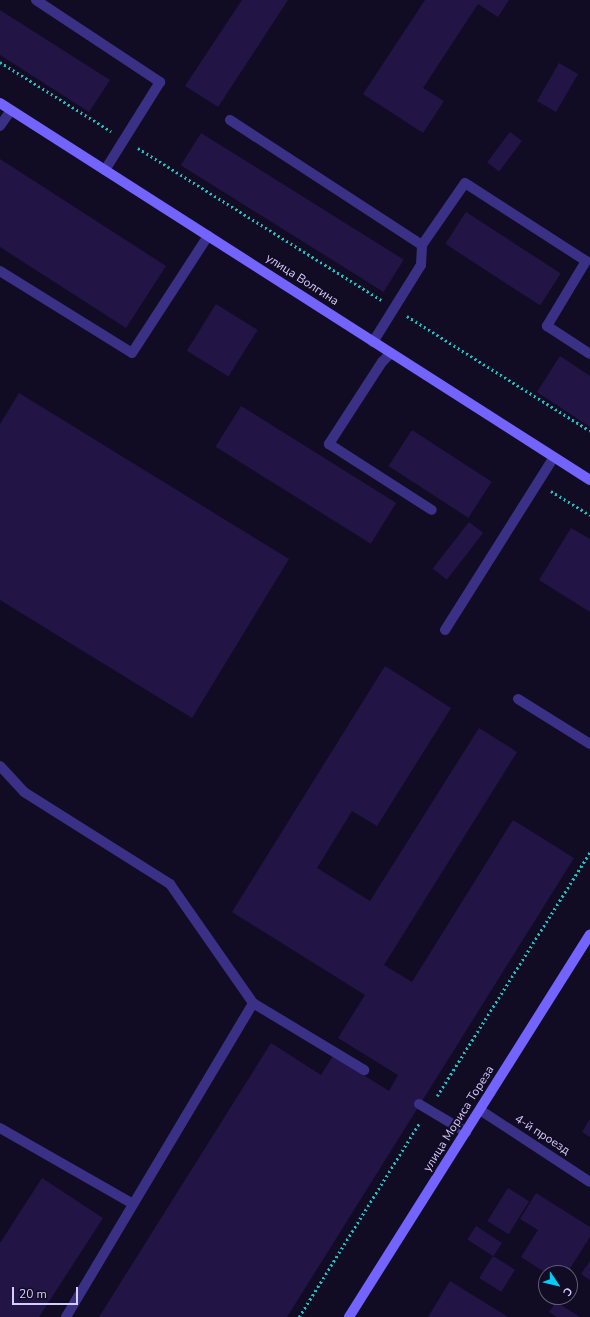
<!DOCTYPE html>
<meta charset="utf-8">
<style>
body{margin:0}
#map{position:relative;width:590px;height:1317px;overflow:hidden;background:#110b23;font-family:"Nunito Sans",sans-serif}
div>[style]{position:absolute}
.building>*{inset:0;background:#221546;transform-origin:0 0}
.path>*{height:2.5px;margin-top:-1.25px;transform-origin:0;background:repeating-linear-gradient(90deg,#21bec0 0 2px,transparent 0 5px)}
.lane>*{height:10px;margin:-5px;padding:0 5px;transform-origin:5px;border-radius:5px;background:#3a3187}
.street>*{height:10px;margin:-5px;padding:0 5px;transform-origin:5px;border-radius:5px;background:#3a3187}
.secondary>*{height:10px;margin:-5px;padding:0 5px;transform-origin:5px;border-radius:5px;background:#7364ff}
span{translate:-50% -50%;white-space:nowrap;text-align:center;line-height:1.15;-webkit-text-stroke:4px #110b23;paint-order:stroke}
.street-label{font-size:12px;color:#d6cdff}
.north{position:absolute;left:538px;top:1265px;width:40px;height:40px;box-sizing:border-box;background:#110b23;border:1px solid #60597b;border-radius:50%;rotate:125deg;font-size:11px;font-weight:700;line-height:16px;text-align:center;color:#d6cdff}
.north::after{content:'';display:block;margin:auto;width:14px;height:18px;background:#00cef8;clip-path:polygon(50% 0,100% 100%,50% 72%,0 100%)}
.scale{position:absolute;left:12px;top:1287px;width:66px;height:18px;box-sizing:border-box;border:2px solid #d6cdff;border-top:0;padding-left:5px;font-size:12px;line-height:14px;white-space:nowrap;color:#d6cdff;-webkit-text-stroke:3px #110b23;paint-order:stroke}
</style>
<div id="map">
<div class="building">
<i style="clip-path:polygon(242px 0,288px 0,218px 107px,185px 86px)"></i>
<i style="clip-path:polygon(425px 0,509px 0,498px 17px,478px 4px,423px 88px,444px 101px,423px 133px,363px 94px)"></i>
<i style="clip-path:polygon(0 10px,110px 80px,89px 112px,0 55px)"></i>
<i style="left:559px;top:63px;width:22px;height:44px;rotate:30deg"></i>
<i style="left:510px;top:132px;width:15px;height:38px;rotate:37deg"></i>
<i style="left:201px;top:133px;width:239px;height:38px;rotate:32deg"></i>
<i style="clip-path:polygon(0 159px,166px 266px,126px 328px,0 247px)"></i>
<i style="left:466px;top:212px;width:113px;height:38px;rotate:33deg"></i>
<i style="left:216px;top:304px;width:49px;height:55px;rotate:32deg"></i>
<i style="clip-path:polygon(560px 356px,590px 376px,590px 427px,537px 392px)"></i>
<i style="clip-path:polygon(19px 393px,289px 559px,192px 718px,0 600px,0 424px)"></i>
<i style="left:241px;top:406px;width:183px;height:48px;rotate:32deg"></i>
<i style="left:412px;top:430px;width:95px;height:43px;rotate:33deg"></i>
<i style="left:469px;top:522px;width:18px;height:59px;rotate:38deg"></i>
<i style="clip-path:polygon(571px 528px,590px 539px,590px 612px,539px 580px)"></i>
<i style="clip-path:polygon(385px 666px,451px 708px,377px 826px,352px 811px,317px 868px,370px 901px,479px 728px,517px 752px,384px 965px,412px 982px,513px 820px,574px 858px,287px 1317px,99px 1317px,271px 1043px,321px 1075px,333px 1056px,389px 1091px,398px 1075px,338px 1038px,365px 995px,232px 912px)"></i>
<i style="clip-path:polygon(590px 1119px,590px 1137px,582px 1132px)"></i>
<i style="clip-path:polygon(42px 1178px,103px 1218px,39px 1317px,0 1317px,0 1243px)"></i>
<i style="left:508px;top:1188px;width:25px;height:39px;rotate:32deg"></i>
<i style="clip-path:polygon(536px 1193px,590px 1227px,590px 1237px,567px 1273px,546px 1273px,521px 1257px,538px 1230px,520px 1219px)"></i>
<i style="left:476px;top:1226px;width:31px;height:16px;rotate:33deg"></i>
<i style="left:493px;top:1256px;width:26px;height:26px;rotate:32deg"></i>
<i style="clip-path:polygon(590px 1261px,590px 1280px,581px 1274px)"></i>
<i style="clip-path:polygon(450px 1281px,508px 1317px,428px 1317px)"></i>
<i style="clip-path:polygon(556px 1302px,580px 1317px,557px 1317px,549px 1312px)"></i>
</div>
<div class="path">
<i style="left:0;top:62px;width:131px;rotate:31.9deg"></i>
<i style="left:138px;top:148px;width:287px;rotate:32deg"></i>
<i style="left:407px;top:316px;width:216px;rotate:32.1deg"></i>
<i style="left:551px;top:491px;width:46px;rotate:31.6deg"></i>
<i style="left:437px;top:1096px;width:288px;rotate:-57.9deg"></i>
<i style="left:299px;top:1317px;width:229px;rotate:-58.2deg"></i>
</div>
<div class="lane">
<i style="left:36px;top:0;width:149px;rotate:33.5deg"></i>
<i style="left:160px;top:82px;width:104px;rotate:122deg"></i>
<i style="left:230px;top:120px;width:229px;rotate:33.1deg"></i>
<i style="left:0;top:126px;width:19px;rotate:-55deg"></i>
<i style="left:0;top:271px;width:155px;rotate:31.8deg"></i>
<i style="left:132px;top:353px;width:140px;rotate:-57deg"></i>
<i style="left:373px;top:342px;width:91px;rotate:-58.1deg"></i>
<i style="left:421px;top:265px;width:20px;rotate:-87deg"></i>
<i style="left:422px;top:245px;width:75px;rotate:-55.3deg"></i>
<i style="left:465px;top:183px;width:144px;rotate:32.8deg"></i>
<i style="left:586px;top:261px;width:76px;rotate:121deg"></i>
<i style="left:547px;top:326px;width:51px;rotate:33.1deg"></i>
<i style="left:391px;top:353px;width:13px;rotate:135deg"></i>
<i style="left:382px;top:362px;width:98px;rotate:122.9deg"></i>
<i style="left:329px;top:444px;width:122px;rotate:32.7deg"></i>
<i style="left:445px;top:630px;width:204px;rotate:-57.8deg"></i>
<i style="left:518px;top:699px;width:85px;rotate:32deg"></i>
<i style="left:0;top:766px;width:35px;rotate:47deg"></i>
<i style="left:24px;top:792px;width:173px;rotate:32.2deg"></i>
<i style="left:170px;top:884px;width:145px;rotate:55.1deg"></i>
<i style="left:419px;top:1104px;width:55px;rotate:30.8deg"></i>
<i style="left:0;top:1128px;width:153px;rotate:29.7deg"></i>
<i style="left:66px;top:1317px;width:365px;rotate:-59.2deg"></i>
<i style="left:253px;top:1003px;width:130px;rotate:31.1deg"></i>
</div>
<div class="street">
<i style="left:480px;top:1110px;width:131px;rotate:33.2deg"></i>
</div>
<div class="secondary">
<i style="left:0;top:103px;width:700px;rotate:32.58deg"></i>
<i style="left:349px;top:1317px;width:452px;rotate:-57.8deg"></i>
</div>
<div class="street-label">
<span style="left:302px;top:280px;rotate:33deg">улица Волгина</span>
<span style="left:459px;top:1119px;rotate:-58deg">улица Мориса Тореза</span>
<span style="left:542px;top:1135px;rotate:33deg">4-й проезд</span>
</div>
<div class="north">С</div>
<div class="scale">20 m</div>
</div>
